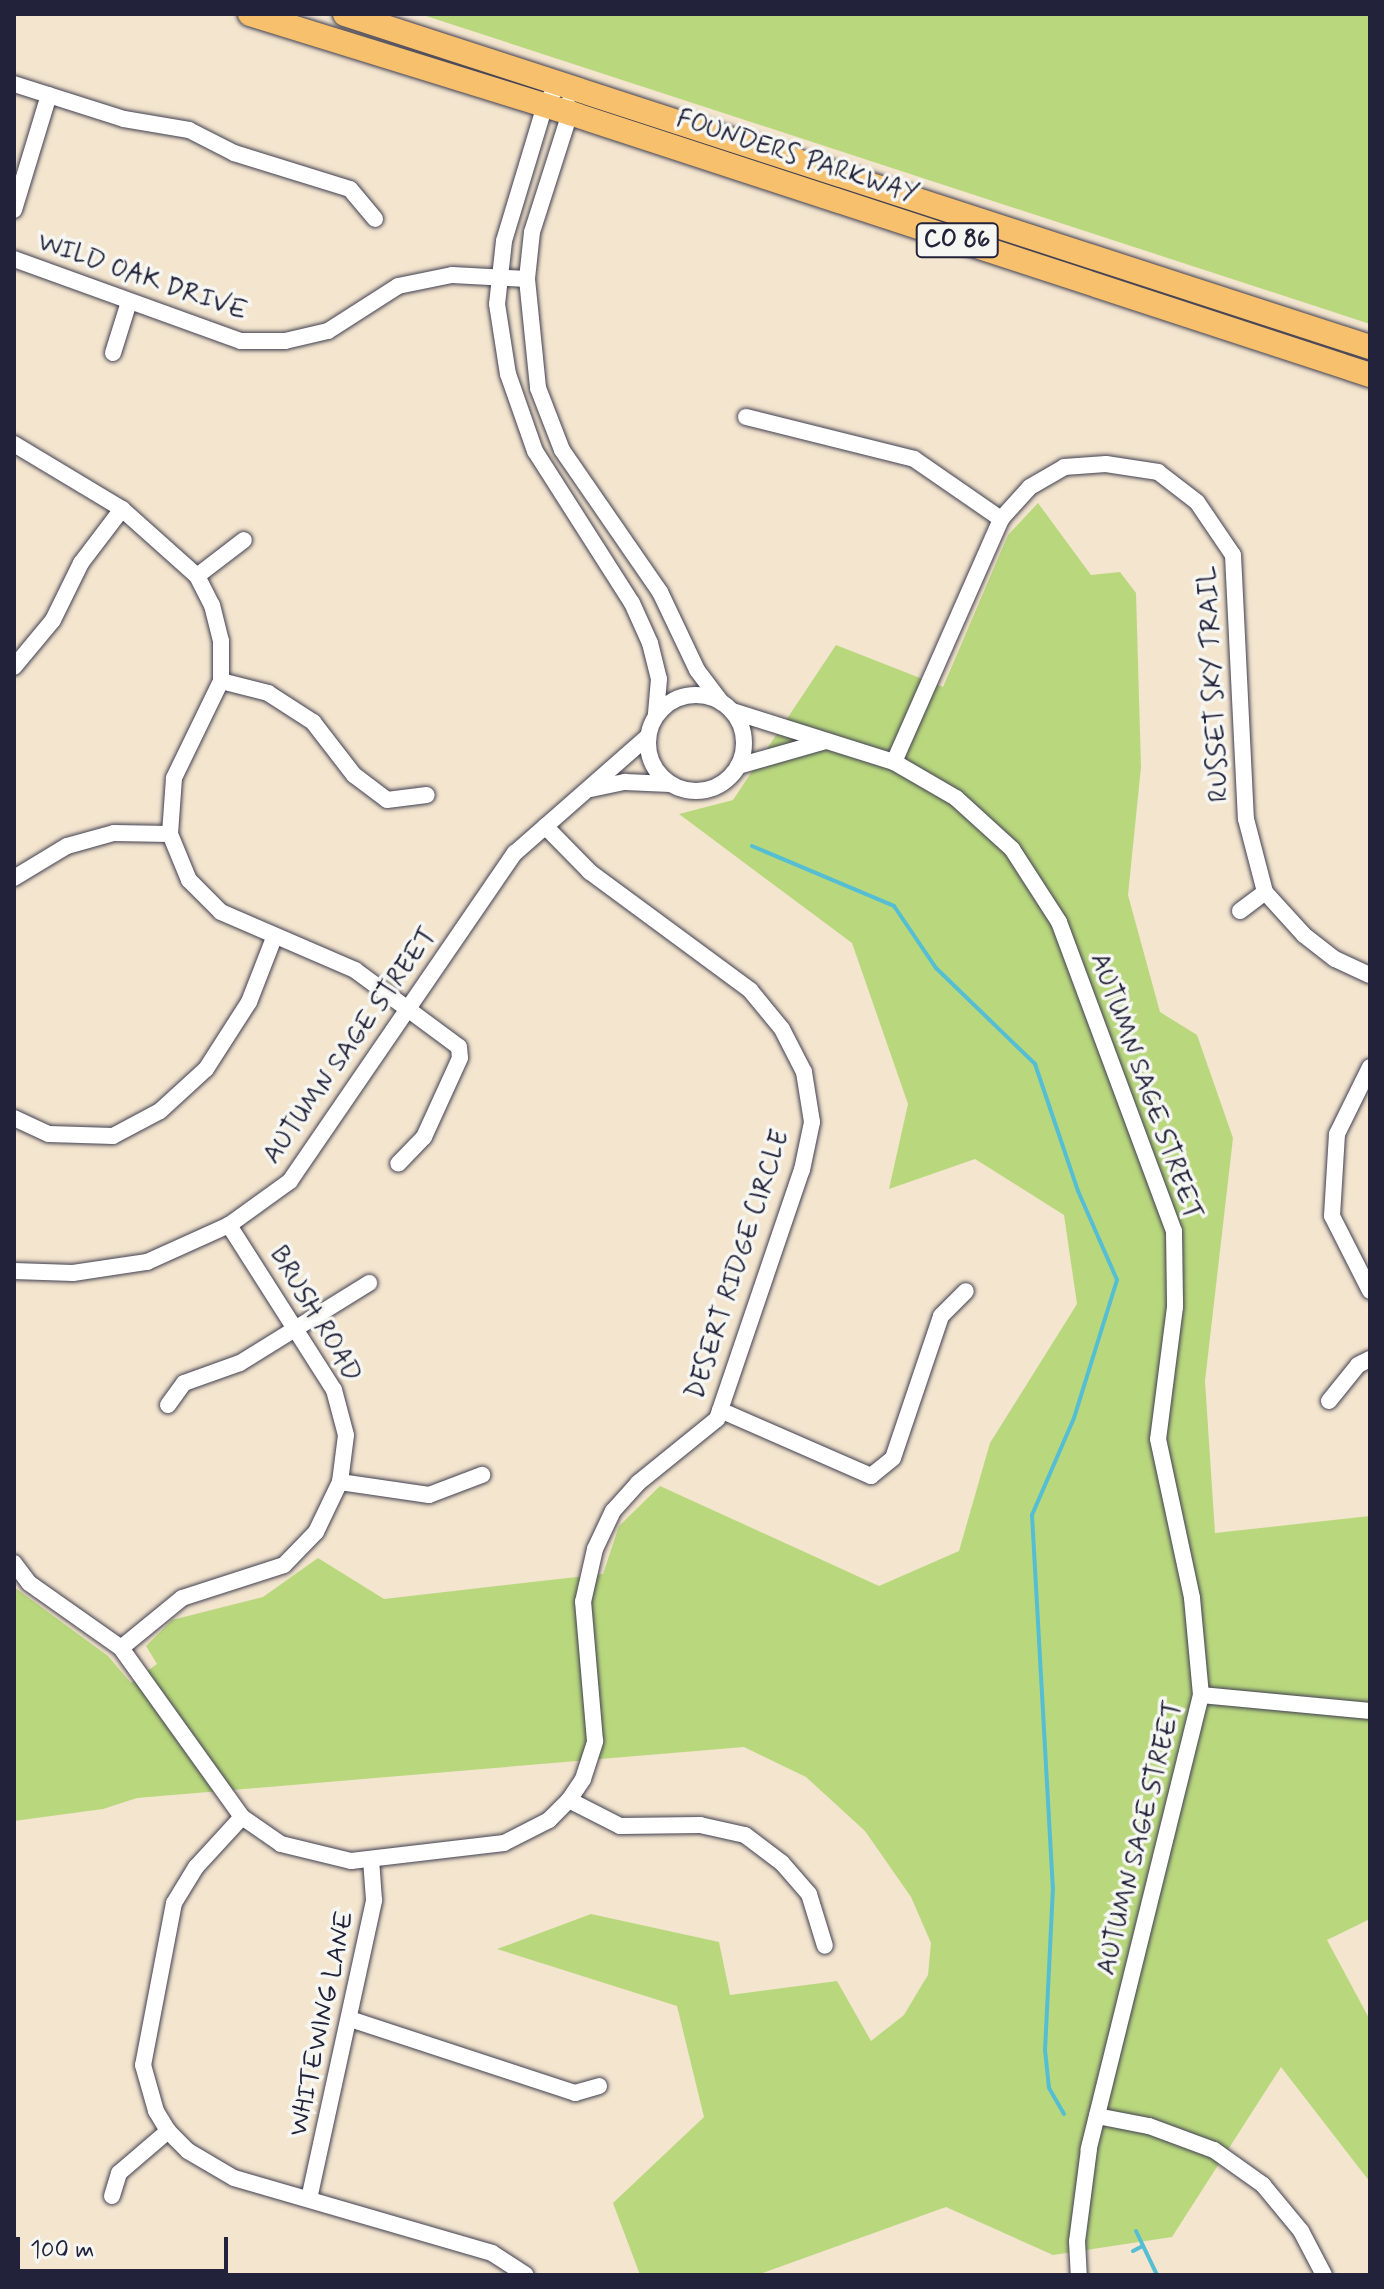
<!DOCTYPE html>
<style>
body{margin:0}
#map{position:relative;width:1384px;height:2289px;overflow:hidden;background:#f3e5ce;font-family:Mynerve,sans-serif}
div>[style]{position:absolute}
.green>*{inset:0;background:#b9d87e}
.stream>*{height:4px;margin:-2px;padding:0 2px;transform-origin:2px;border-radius:2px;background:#56bed2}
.roads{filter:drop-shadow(0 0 2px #413f51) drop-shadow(0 0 2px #413f51)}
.minor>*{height:16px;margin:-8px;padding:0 8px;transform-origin:8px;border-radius:8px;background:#fff}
.minor>.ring{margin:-8px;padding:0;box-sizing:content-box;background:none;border:16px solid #fff;border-radius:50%}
.highway>*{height:24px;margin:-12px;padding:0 12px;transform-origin:12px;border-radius:12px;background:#f7c06c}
span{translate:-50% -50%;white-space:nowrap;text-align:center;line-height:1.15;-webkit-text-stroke:7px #f6f6f2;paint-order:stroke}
.shield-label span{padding:2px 6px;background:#f6f6f2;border:2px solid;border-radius:6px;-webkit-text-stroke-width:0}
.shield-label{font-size:24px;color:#22223b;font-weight:700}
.street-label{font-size:26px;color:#22223b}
.frame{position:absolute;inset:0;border:16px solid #22223b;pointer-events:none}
.scale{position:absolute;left:16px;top:2237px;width:212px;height:36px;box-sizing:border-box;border:4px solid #22223b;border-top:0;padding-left:10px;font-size:24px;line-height:28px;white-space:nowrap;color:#22223b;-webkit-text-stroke:6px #f6f6f2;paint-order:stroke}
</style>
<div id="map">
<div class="green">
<i style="clip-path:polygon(420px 14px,1370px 14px,1370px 324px)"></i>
<i style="clip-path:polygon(1038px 503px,1091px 575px,1120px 572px,1136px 593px,1141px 767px,1128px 895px,1160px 1012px,1197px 1035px,1233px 1138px,1205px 1381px,1215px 1533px,1370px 1516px,1370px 1919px,1327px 1940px,1370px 2020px,1370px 2182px,1281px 2067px,1172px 2237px,1053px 2255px,946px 2207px,757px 2275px,640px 2275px,613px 2203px,704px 2117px,677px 2006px,497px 1949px,591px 1914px,719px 1942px,730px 1995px,837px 1981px,871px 2041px,904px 2015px,917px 1993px,928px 1975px,931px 1943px,911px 1897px,865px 1831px,806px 1777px,744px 1747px,137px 1798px,103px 1809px,14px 1821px,14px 1587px,108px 1656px,131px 1683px,157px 1664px,146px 1646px,172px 1620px,263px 1597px,318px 1558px,384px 1599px,603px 1574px,619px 1526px,660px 1486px,879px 1586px,959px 1551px,990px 1443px,1077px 1304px,1064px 1215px,975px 1159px,889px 1189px,908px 1104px,852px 943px,679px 814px,733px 800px,836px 645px,943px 687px,1008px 535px)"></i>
</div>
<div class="stream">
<i style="left:752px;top:846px;width:154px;rotate:22.9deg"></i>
<i style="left:894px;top:906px;width:75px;rotate:55.9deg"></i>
<i style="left:936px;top:968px;width:138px;rotate:44.1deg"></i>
<i style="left:1035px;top:1064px;width:134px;rotate:71.3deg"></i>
<i style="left:1078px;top:1191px;width:97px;rotate:66.3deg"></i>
<i style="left:1117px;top:1280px;width:145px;rotate:107.3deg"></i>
<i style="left:1074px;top:1418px;width:106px;rotate:113.4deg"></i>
<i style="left:1032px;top:1515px;width:373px;rotate:86.8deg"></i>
<i style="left:1053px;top:1887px;width:163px;rotate:92.8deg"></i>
<i style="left:1045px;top:2050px;width:38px;rotate:84deg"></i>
<i style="left:1049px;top:2088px;width:30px;rotate:60deg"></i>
<i style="left:1136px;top:2231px;width:49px;rotate:64.5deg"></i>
<i style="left:1133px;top:2251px;width:11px;rotate:-27deg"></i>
</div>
<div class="roads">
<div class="minor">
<i style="left:561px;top:81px;width:29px;rotate:124deg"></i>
<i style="left:545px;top:105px;width:142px;rotate:106.8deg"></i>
<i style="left:504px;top:241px;width:63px;rotate:96.3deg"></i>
<i style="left:497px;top:304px;width:71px;rotate:81.1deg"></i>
<i style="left:508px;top:374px;width:82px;rotate:70.7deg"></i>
<i style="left:535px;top:451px;width:180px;rotate:57.5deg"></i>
<i style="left:632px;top:603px;width:44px;rotate:65.8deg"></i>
<i style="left:650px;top:643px;width:37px;rotate:76deg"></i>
<i style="left:659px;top:679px;width:37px;rotate:95deg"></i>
<i style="left:14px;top:84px;width:115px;rotate:17.7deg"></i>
<i style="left:124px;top:119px;width:66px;rotate:9.6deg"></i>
<i style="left:189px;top:130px;width:51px;rotate:27.1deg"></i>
<i style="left:234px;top:153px;width:121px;rotate:17.2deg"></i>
<i style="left:350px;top:189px;width:39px;rotate:50deg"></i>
<i style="left:567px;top:104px;width:9px;rotate:72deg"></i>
<i style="left:570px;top:113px;width:125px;rotate:107.7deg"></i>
<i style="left:532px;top:232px;width:47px;rotate:96.1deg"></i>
<i style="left:527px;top:279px;width:110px;rotate:84.2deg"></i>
<i style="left:538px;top:388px;width:66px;rotate:68.8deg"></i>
<i style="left:562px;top:450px;width:173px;rotate:55.4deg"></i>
<i style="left:660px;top:592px;width:86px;rotate:64.6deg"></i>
<i style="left:697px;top:670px;width:41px;rotate:52.9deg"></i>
<i style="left:14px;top:210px;width:120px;rotate:-73.1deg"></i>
<i style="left:14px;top:259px;width:241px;rotate:19.9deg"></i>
<i style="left:241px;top:341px;width:44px"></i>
<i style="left:285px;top:341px;width:44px;rotate:-13.1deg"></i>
<i style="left:328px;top:331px;width:83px;rotate:-32.7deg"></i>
<i style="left:398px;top:286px;width:55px;rotate:-11.5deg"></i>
<i style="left:452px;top:275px;width:75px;rotate:3.1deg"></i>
<i style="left:113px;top:353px;width:53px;rotate:-72.6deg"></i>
<i style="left:746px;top:417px;width:173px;rotate:14deg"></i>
<i style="left:914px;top:459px;width:106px;rotate:34.6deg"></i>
<i style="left:14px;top:444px;width:126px;rotate:31deg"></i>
<i style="left:122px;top:509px;width:101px;rotate:41.8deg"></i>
<i style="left:197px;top:576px;width:33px;rotate:63deg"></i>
<i style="left:212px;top:605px;width:37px;rotate:76deg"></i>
<i style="left:221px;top:641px;width:40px;rotate:90deg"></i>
<i style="left:221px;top:681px;width:108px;rotate:115.9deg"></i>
<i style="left:174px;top:778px;width:56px;rotate:94.1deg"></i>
<i style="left:170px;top:834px;width:50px;rotate:67.6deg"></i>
<i style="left:189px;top:880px;width:45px;rotate:45deg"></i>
<i style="left:221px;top:912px;width:146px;rotate:23.4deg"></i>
<i style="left:355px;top:970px;width:129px;rotate:36.5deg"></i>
<i style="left:459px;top:1047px;width:11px;rotate:85deg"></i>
<i style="left:460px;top:1058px;width:87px;rotate:114.5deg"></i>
<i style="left:424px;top:1137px;width:37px;rotate:134deg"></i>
<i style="left:197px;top:576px;width:59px;rotate:-37.5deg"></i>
<i style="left:14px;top:667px;width:61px;rotate:-50.3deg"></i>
<i style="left:53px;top:620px;width:64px;rotate:-63.8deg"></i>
<i style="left:81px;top:563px;width:68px;rotate:-52.8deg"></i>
<i style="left:221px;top:681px;width:49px;rotate:14.3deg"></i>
<i style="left:268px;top:693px;width:54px;rotate:32.8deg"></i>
<i style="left:313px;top:722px;width:67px;rotate:52.3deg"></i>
<i style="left:354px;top:775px;width:41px;rotate:37.1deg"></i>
<i style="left:387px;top:800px;width:40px;rotate:-7.1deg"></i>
<i class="ring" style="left:648px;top:695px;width:80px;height:80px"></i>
<i style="left:732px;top:711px;width:170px;rotate:17.5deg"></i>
<i style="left:894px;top:762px;width:72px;rotate:30.1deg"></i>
<i style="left:956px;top:798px;width:76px;rotate:42.3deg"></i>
<i style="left:1012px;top:849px;width:87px;rotate:57.2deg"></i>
<i style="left:1059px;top:922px;width:330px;rotate:69.6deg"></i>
<i style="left:1174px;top:1231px;width:76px;rotate:89.2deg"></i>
<i style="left:1175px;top:1307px;width:133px;rotate:97.3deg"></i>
<i style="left:1158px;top:1439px;width:163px;rotate:77.9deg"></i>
<i style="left:1192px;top:1598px;width:97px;rotate:84.7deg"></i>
<i style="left:1201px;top:1695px;width:468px;rotate:103.9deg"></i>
<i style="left:1089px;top:2149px;width:93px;rotate:97.4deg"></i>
<i style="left:1077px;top:2241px;width:34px;rotate:87deg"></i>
<i style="left:894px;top:762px;width:266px;rotate:-66.2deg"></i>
<i style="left:1001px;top:519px;width:43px;rotate:-47.8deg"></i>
<i style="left:1030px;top:487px;width:39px;rotate:-30deg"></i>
<i style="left:1064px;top:467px;width:42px;rotate:-4.1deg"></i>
<i style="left:1106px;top:464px;width:53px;rotate:8.7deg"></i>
<i style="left:1158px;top:472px;width:49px;rotate:37.6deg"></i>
<i style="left:1197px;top:502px;width:64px;rotate:55.8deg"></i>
<i style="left:1233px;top:555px;width:264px;rotate:87.2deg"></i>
<i style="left:1246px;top:819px;width:75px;rotate:75.4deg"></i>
<i style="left:1265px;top:892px;width:58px;rotate:47.8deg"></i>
<i style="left:1304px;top:935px;width:39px;rotate:38deg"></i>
<i style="left:1335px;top:959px;width:38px;rotate:25deg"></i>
<i style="left:738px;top:766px;width:91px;rotate:-15.9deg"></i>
<i style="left:591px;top:789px;width:35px;rotate:-12deg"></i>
<i style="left:625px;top:782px;width:45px;rotate:2.5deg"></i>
<i style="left:14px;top:878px;width:62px;rotate:-31.1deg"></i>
<i style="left:67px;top:846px;width:49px;rotate:-15.5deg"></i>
<i style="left:114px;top:833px;width:56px;rotate:1deg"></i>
<i style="left:1240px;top:911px;width:31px;rotate:-37deg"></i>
<i style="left:1370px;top:1067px;width:75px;rotate:116.2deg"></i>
<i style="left:1337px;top:1134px;width:82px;rotate:93.5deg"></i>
<i style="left:1332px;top:1216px;width:84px;rotate:63.1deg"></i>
<i style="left:14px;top:1118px;width:38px;rotate:25deg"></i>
<i style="left:49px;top:1134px;width:64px;rotate:1.8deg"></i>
<i style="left:113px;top:1136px;width:53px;rotate:-28deg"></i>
<i style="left:160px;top:1111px;width:62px;rotate:-42.4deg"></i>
<i style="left:206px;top:1069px;width:80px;rotate:-57.3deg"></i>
<i style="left:249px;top:1002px;width:69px;rotate:-68.7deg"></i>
<i style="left:14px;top:1271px;width:59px;rotate:1.9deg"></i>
<i style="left:73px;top:1273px;width:75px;rotate:-8.5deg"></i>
<i style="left:147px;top:1262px;width:90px;rotate:-24.3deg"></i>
<i style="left:229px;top:1225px;width:75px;rotate:-35.8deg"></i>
<i style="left:290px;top:1181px;width:398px;rotate:-55.6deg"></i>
<i style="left:515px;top:853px;width:177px;rotate:-41.3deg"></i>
<i style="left:1329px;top:1401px;width:46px;rotate:-51.1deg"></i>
<i style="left:1358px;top:1365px;width:13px;rotate:-27deg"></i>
<i style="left:168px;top:1405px;width:27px;rotate:-54deg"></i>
<i style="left:184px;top:1383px;width:59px;rotate:-19.7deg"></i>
<i style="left:240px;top:1363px;width:152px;rotate:-31.8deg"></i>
<i style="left:720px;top:1410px;width:165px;rotate:23.6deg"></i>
<i style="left:871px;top:1476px;width:28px;rotate:-39deg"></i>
<i style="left:893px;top:1458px;width:150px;rotate:-71.3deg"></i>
<i style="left:941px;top:1316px;width:35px;rotate:-45deg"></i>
<i style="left:340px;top:1482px;width:90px;rotate:8.3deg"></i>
<i style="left:429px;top:1495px;width:57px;rotate:-20.7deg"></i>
<i style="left:14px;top:1563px;width:25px;rotate:53deg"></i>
<i style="left:29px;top:1583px;width:113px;rotate:35.2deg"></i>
<i style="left:121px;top:1648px;width:208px;rotate:54.4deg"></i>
<i style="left:242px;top:1817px;width:47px;rotate:34.7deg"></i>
<i style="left:281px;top:1844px;width:72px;rotate:13.7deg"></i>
<i style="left:351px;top:1861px;width:154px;rotate:-6.7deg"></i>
<i style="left:504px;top:1843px;width:51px;rotate:-27.1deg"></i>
<i style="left:549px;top:1820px;width:28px;rotate:-45deg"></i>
<i style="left:569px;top:1800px;width:25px;rotate:-56deg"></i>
<i style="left:583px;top:1779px;width:40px;rotate:-72deg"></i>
<i style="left:595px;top:1741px;width:140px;rotate:-94.9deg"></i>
<i style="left:583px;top:1602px;width:54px;rotate:-77.2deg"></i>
<i style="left:595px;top:1549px;width:42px;rotate:-64.7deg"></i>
<i style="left:613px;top:1511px;width:38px;rotate:-48deg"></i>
<i style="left:638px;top:1483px;width:102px;rotate:-39deg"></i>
<i style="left:717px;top:1419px;width:263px;rotate:-71.2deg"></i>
<i style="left:802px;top:1170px;width:49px;rotate:-78.2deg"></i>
<i style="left:812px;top:1122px;width:51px;rotate:-99.1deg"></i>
<i style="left:804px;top:1072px;width:48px;rotate:-117.1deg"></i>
<i style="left:782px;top:1029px;width:50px;rotate:-129.4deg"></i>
<i style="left:750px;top:990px;width:199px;rotate:-143.6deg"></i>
<i style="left:590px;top:872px;width:64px;rotate:-134.4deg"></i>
<i style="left:121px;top:1648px;width:79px;rotate:-39.3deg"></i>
<i style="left:182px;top:1598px;width:107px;rotate:-17.9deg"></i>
<i style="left:284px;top:1565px;width:46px;rotate:-45.9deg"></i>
<i style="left:316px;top:1532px;width:55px;rotate:-64.4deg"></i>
<i style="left:340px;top:1482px;width:47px;rotate:-82.7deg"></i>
<i style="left:346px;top:1435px;width:47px;rotate:-104.9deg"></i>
<i style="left:334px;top:1390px;width:196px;rotate:-122.5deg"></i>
<i style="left:1201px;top:1695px;width:170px;rotate:5.4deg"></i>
<i style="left:569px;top:1800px;width:57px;rotate:27deg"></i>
<i style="left:620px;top:1826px;width:80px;rotate:-0.7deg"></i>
<i style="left:700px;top:1825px;width:46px;rotate:12.5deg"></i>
<i style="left:745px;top:1835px;width:46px;rotate:37.1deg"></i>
<i style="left:782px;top:1863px;width:41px;rotate:48.9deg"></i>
<i style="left:809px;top:1894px;width:54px;rotate:72.9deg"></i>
<i style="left:242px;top:1817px;width:68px;rotate:132.6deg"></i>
<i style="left:196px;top:1867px;width:42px;rotate:121.4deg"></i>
<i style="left:174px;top:1903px;width:165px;rotate:100.8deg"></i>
<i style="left:143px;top:2065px;width:48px;rotate:74.2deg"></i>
<i style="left:156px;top:2111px;width:23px;rotate:59deg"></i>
<i style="left:168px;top:2131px;width:28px;rotate:45deg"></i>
<i style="left:188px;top:2151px;width:53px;rotate:30.4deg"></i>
<i style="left:234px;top:2178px;width:269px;rotate:16.2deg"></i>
<i style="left:492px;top:2253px;width:40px;rotate:32.9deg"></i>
<i style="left:350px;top:2019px;width:237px;rotate:18.2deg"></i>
<i style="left:575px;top:2093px;width:25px;rotate:-16deg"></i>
<i style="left:1097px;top:2116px;width:53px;rotate:10.9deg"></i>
<i style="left:1149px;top:2126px;width:69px;rotate:20.3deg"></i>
<i style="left:1214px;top:2150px;width:60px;rotate:35.5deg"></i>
<i style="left:1263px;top:2185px;width:60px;rotate:50.4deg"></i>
<i style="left:1301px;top:2231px;width:50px;rotate:62.4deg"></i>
<i style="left:112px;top:2196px;width:24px;rotate:-73deg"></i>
<i style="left:119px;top:2173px;width:65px;rotate:-40.6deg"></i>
<i style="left:309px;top:2199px;width:306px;rotate:-77.7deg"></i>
<i style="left:374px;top:1900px;width:41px;rotate:-94.2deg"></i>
</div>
<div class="highway">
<i style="left:250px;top:14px;width:335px;rotate:17.2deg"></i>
<i style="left:570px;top:113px;width:842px;rotate:18.13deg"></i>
<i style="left:345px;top:14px;width:1078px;rotate:18deg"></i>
</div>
</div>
<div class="shield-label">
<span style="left:957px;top:240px">CO 86</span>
</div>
<div class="street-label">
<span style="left:797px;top:158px;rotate:18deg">FOUNDERS PARKWAY</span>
<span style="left:142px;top:278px;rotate:19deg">WILD OAK DRIVE</span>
<span style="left:1215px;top:684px;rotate:-93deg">RUSSET SKY TRAIL</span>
<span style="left:351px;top:1046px;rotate:-55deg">AUTUMN SAGE STREET</span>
<span style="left:1145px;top:1087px;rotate:70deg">AUTUMN SAGE STREET</span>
<span style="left:739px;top:1265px;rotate:-72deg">DESERT RIDGE CIRCLE</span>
<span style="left:314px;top:1315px;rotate:59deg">BRUSH ROAD</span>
<span style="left:1141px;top:1838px;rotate:-76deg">AUTUMN SAGE STREET</span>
<span style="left:323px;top:2024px;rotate:-78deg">WHITEWING LANE</span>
</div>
<div class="frame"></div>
<div class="scale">100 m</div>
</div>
